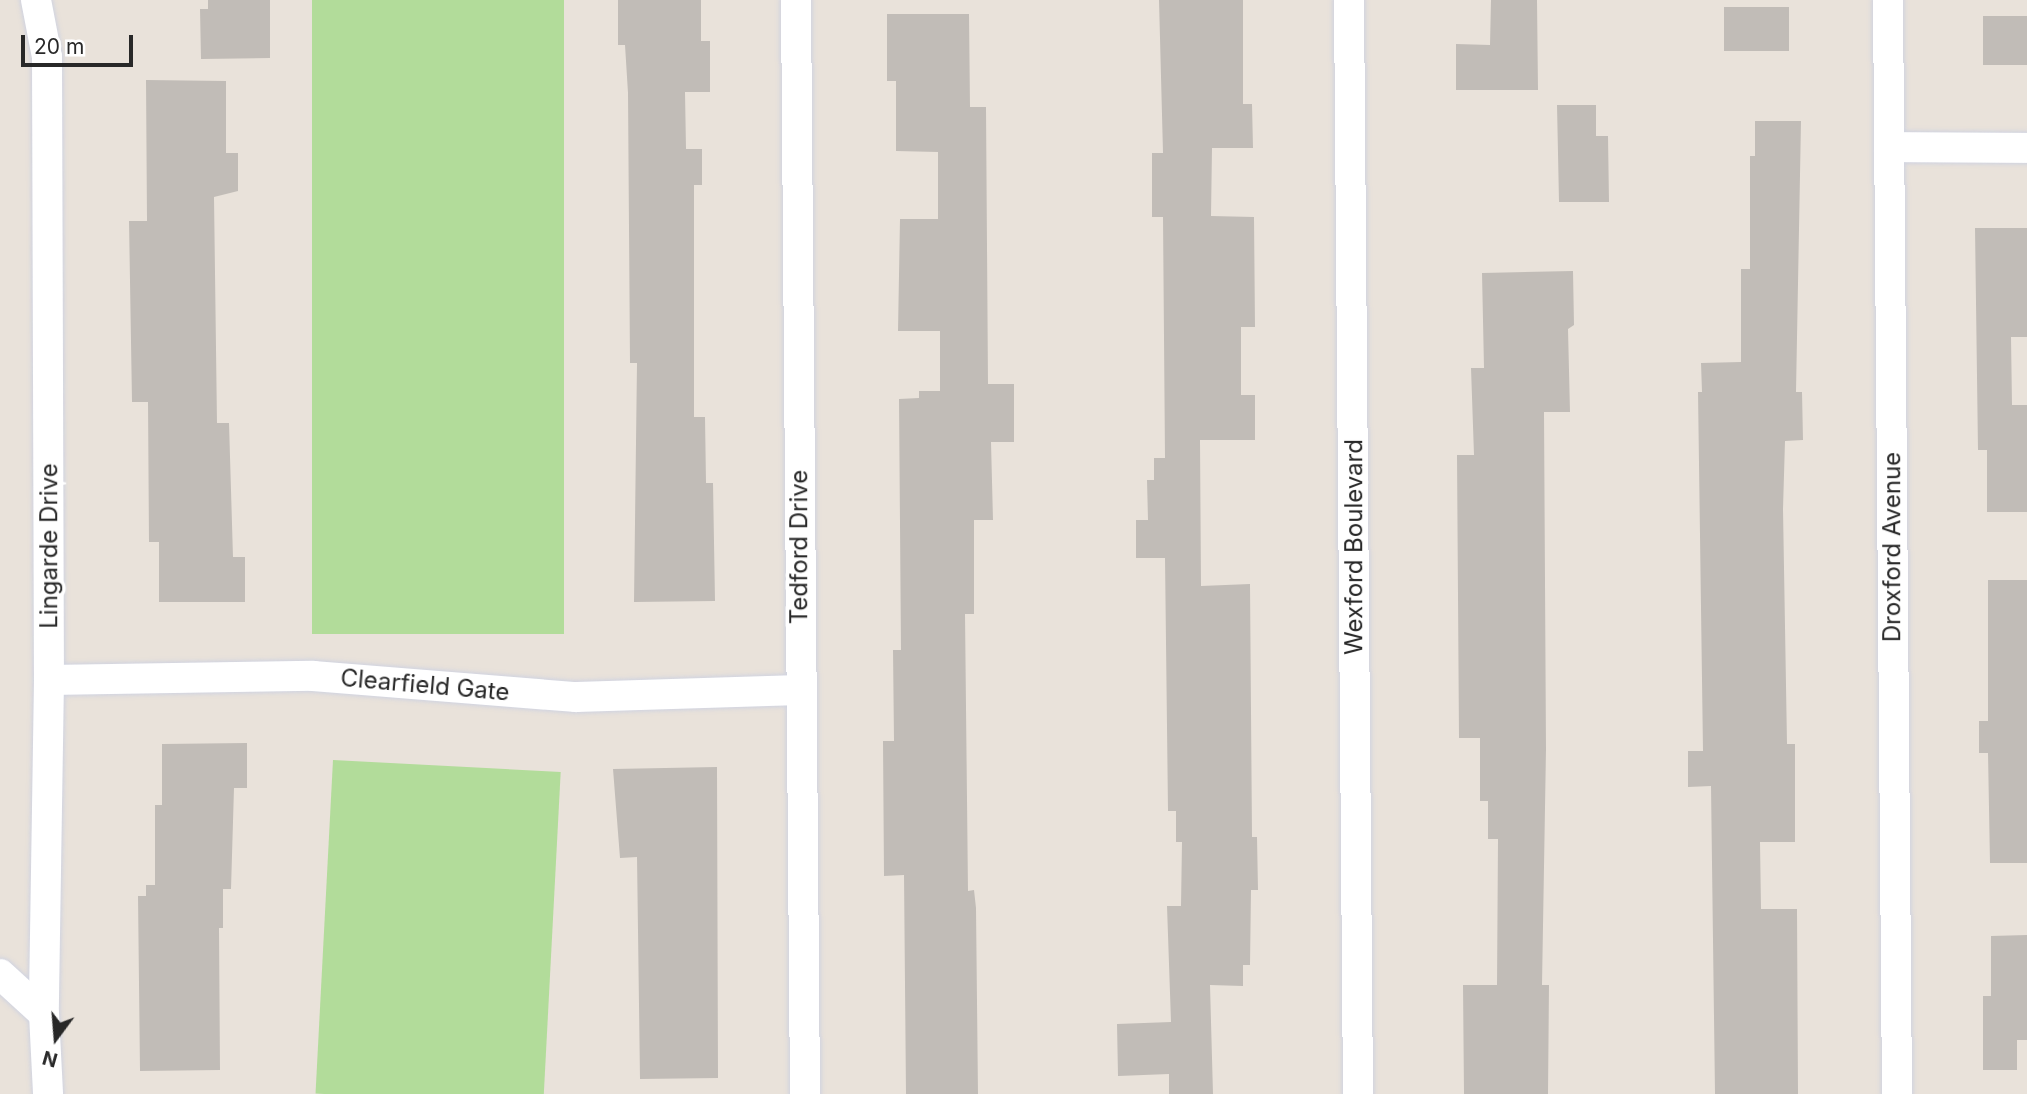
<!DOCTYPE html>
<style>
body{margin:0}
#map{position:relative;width:2027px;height:1094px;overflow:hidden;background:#e9e2da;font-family:Inter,sans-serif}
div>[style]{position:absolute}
.green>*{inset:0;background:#b2dc9a;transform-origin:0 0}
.building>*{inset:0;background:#c1bcb7;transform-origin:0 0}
.roads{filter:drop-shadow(0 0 2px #d0d3e0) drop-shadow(0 0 2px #d0d3e0)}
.street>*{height:30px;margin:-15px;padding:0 15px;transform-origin:15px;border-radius:15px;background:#fff}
span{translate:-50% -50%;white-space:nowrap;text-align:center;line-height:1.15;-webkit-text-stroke:7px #fff;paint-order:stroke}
.street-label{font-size:24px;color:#282828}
.north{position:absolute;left:21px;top:1003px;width:70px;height:70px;-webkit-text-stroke:5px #fff;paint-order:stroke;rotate:196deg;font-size:19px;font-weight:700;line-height:28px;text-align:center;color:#282828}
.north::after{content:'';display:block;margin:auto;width:24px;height:32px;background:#282828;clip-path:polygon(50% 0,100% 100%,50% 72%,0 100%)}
.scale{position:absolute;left:21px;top:35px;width:112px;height:32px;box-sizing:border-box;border:4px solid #282828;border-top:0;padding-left:9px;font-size:21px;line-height:24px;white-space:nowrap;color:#282828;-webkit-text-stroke:5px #fff;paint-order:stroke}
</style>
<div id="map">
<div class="green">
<i style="left:312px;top:0;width:252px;height:634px"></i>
<i style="left:333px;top:760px;width:228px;height:334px;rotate:3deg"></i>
</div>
<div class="building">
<i style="clip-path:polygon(208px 0,270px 0,270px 58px,201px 59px,200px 9px,208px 9px)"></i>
<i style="clip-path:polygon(618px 0,701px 0,701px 41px,710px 41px,710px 92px,685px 92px,686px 149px,702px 149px,702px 185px,694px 185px,694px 417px,705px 417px,706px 483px,713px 483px,715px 601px,634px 602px,637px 363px,630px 363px,628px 93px,625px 45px,618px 45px)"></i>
<i style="clip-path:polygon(1159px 0,1243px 0,1243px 104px,1252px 104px,1253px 148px,1212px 148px,1211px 216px,1254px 217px,1255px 327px,1241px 327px,1241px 395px,1255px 395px,1255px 440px,1200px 440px,1201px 586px,1250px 584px,1252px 837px,1257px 837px,1258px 890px,1251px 890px,1250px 965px,1243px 965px,1243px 986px,1210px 985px,1213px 1094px,1169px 1094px,1169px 1074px,1118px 1076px,1117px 1024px,1171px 1022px,1167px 906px,1181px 906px,1182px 842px,1176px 842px,1176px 811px,1168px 811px,1165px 558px,1136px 558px,1136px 520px,1148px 520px,1147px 480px,1154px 480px,1154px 458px,1165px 458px,1163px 217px,1152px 217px,1152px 153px,1163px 153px)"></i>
<i style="clip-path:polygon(1491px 0,1537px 0,1538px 90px,1456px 90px,1456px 44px,1490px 45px)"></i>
<i style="left:1724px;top:7px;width:65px;height:44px"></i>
<i style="clip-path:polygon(887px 14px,969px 14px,970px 107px,986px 107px,988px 384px,1014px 384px,1014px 442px,991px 442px,993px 520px,974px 520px,974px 614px,965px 614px,968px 891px,974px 890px,976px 908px,978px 1094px,906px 1094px,904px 875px,884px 876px,883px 741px,894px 741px,893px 650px,901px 650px,899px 399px,919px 398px,919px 391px,940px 391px,940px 331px,898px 331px,900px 219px,938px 219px,938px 152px,896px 151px,896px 81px,887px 81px)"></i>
<i style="left:1983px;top:16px;width:44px;height:49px"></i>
<i style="clip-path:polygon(146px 80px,226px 81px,226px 153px,238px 153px,238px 191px,214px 197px,217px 423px,229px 423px,233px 557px,245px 557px,245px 602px,159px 602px,159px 542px,149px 542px,148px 402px,132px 402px,129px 221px,147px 221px)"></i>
<i style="clip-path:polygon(1557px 105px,1596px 105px,1596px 136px,1608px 136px,1609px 202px,1559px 202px)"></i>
<i style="clip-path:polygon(1755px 121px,1801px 121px,1796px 392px,1802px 392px,1803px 440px,1785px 441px,1783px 509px,1787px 744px,1795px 744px,1795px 842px,1760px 842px,1761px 909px,1797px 909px,1798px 1094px,1715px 1094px,1711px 786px,1688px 787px,1688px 751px,1703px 751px,1698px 392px,1702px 392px,1701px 363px,1741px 362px,1741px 269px,1750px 269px,1750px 156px,1755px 156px)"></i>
<i style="clip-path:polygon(1975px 228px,2027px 228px,2027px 337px,2011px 337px,2012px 405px,2027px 405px,2027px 512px,1987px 512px,1987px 450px,1978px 450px)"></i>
<i style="clip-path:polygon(1573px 271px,1574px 325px,1568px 329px,1570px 412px,1544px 412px,1546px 749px,1542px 985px,1549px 985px,1548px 1094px,1464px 1094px,1463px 985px,1497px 985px,1498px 839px,1488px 839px,1488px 801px,1480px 801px,1480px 738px,1459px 738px,1457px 455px,1474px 455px,1471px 368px,1484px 368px,1482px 273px)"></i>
<i style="clip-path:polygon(1988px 580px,2027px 580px,2027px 863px,1990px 863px,1988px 753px,1979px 753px,1979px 721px,1988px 721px)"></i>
<i style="clip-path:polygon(247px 743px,247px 788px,234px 788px,231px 889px,223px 889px,223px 928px,219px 928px,220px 1070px,140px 1071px,138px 896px,146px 896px,146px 885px,155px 885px,155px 805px,162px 805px,162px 744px)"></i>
<i style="clip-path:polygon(717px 767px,718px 1078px,640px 1079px,637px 857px,620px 858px,613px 769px)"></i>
<i style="clip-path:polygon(2027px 935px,2027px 1040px,2017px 1040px,2017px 1070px,1983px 1070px,1983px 996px,1991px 996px,1991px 936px)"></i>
</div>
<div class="roads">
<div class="street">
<i style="left:36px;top:0;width:58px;rotate:79.1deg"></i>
<i style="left:47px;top:57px;width:623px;rotate:89.82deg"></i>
<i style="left:49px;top:680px;width:334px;rotate:90.9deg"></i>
<i style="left:44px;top:1014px;width:80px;rotate:87.1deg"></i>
<i style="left:796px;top:0;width:1094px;rotate:89.53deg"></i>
<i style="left:1349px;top:0;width:1094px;rotate:89.53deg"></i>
<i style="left:1888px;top:0;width:1094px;rotate:89.53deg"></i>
<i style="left:1889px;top:147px;width:138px;rotate:0.4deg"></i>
<i style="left:49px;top:680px;width:264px;rotate:-0.9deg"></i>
<i style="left:313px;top:676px;width:264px;rotate:4.6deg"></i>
<i style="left:576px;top:697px;width:224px;rotate:-1.8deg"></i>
<i style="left:0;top:974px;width:59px;rotate:42.3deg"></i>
</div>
</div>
<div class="street-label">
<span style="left:49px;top:546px;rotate:-90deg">Lingarde Drive</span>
<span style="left:799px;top:547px;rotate:-90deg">Tedford Drive</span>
<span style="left:1354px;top:547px;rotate:-90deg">Wexford Boulevard</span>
<span style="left:1892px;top:547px;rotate:-90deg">Droxford Avenue</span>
<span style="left:425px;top:685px;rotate:5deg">Clearfield Gate</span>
</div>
<div class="north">N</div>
<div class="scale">20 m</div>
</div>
